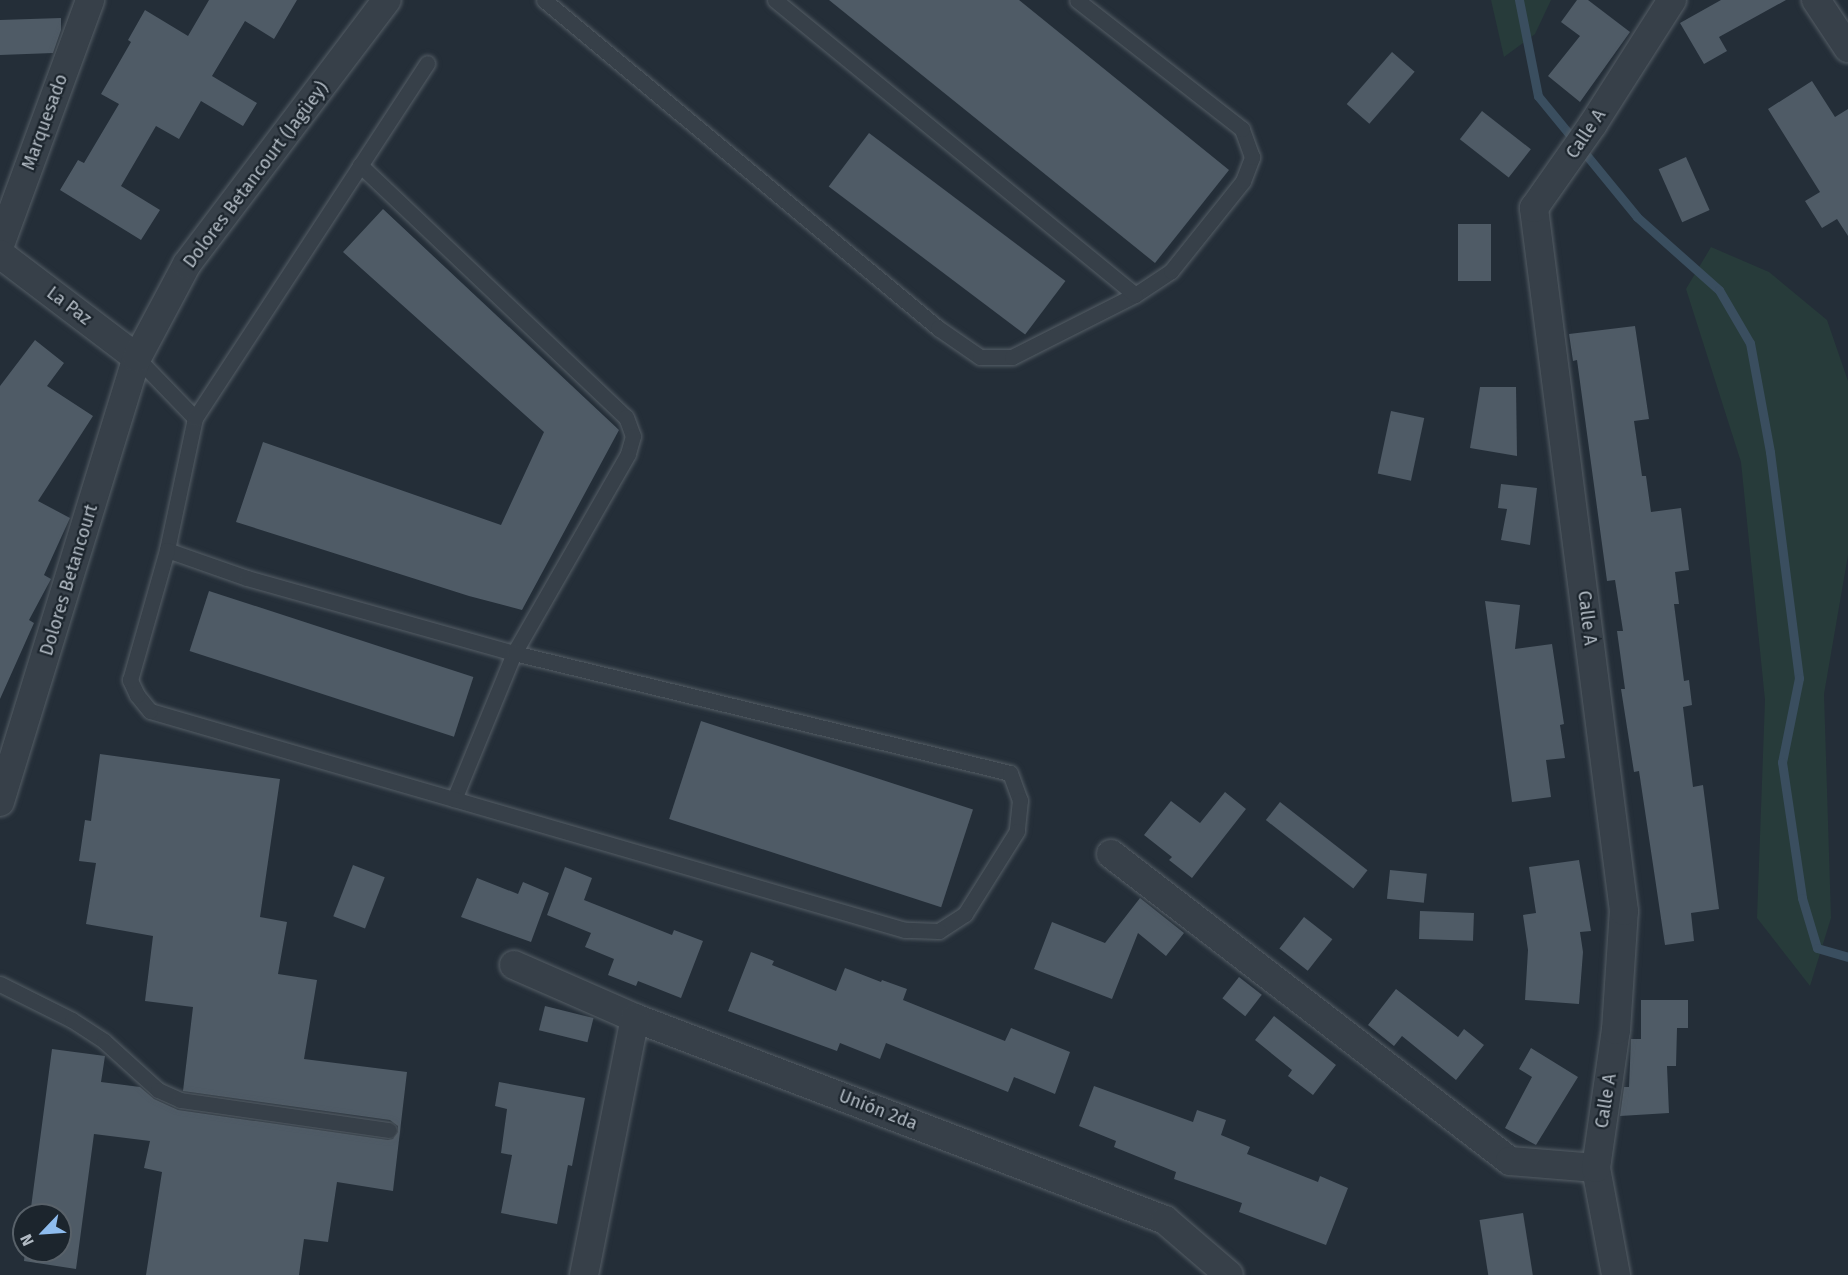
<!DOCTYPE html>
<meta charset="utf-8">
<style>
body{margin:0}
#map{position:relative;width:1848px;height:1275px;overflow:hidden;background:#242e38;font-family:"Fira Sans",sans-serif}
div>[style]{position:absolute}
.green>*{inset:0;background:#273b3a}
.stream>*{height:9px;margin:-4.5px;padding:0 4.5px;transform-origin:4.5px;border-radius:4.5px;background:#3a4e5f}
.building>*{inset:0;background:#4f5b66;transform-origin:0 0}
.roads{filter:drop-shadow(0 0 2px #555e66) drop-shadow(0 0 2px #555e66)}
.service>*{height:15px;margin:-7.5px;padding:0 7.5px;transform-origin:7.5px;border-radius:7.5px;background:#374049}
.minor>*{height:28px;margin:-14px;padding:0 14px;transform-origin:14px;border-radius:14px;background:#374049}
span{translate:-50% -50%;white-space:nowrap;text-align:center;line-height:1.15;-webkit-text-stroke:4.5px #1c252d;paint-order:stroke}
.street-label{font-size:18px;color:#b2bbc4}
.north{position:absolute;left:12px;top:1203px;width:60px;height:60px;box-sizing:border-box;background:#1c252d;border:2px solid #586169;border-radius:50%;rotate:245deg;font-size:16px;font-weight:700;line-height:24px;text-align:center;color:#b2bbc4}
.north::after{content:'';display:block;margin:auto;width:21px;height:27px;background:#8ebcee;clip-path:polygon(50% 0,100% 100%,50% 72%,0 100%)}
</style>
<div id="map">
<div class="green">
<i style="clip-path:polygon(1491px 0,1551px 0,1535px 34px,1504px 57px)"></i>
<i style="clip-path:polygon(1711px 247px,1769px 272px,1827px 320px,1848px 381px,1848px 555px,1824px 694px,1831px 918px,1810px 986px,1757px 918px,1765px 700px,1741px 462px,1686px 289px)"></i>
</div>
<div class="stream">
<i style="left:1519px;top:0;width:98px;rotate:78.8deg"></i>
<i style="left:1538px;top:96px;width:156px;rotate:50.7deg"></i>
<i style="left:1637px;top:217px;width:110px;rotate:41.7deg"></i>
<i style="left:1719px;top:290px;width:61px;rotate:59.7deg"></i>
<i style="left:1750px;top:343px;width:111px;rotate:79.6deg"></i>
<i style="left:1770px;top:452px;width:228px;rotate:82.7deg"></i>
<i style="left:1799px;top:678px;width:86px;rotate:101.4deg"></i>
<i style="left:1782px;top:762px;width:137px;rotate:81.6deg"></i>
<i style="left:1802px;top:898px;width:52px;rotate:73.3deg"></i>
<i style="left:1817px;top:948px;width:32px;rotate:16deg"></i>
</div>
<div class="building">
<i style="clip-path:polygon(209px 0,297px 0,274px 39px,245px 21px,212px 76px,257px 103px,243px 126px,201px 101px,179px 139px,156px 126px,121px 186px,160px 210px,141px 240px,60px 190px,78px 160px,84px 163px,119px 104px,101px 94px,131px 42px,128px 40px,145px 10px,188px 36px)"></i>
<i style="clip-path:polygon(829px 0,1019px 0,1229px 170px,1155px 263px)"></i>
<i style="clip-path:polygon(1577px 0,1588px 0,1630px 32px,1580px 102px,1548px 76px,1580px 36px,1561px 22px)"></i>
<i style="clip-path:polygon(1721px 0,1786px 0,1719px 37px,1727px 51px,1704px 64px,1680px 23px)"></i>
<i style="clip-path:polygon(61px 18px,61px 30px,53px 53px,0 55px,0 20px)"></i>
<i style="left:1392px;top:52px;width:30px;height:69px;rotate:41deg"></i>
<i style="clip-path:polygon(1812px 81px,1835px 117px,1848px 109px,1848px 236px,1837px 219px,1822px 228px,1805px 201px,1820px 192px,1768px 109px)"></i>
<i style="left:1482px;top:111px;width:62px;height:36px;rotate:38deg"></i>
<i style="left:869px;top:133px;width:246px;height:67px;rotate:37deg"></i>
<i style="left:1686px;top:157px;width:58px;height:30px;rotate:66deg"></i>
<i style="clip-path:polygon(383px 209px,619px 430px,522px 610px,469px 596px,236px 522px,263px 442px,501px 525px,544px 432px,343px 252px)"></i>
<i style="left:1458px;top:224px;width:33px;height:57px"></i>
<i style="clip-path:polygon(1635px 326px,1649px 419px,1634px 421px,1642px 476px,1646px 476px,1651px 512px,1681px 508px,1689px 570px,1675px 572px,1679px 604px,1674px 604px,1684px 681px,1689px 680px,1692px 705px,1683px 707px,1693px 787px,1703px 785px,1719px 909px,1691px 913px,1694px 941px,1665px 945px,1639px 771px,1634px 772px,1621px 689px,1625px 689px,1617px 631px,1623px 631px,1615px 580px,1607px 581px,1577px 360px,1573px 361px,1569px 334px)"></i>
<i style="clip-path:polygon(35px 340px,64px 363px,47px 386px,93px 416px,38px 501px,70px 518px,44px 575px,51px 579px,29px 620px,34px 623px,0 699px,0 386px)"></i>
<i style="clip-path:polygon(1480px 387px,1516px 387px,1517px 456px,1470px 448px)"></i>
<i style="left:1391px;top:411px;width:34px;height:64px;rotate:12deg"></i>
<i style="clip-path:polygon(1501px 484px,1537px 488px,1530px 545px,1501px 540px,1507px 509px,1498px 508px)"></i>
<i style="left:209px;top:591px;width:278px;height:63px;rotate:18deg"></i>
<i style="clip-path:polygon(1485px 601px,1520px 605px,1515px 649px,1552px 644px,1564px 724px,1560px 725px,1565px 758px,1546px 760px,1551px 797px,1512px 802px)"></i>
<i style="left:701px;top:721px;width:286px;height:103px;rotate:18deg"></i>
<i style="clip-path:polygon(100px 754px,280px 779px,260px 917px,287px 922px,278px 974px,317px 980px,304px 1059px,407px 1072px,393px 1191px,337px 1182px,328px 1242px,304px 1239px,299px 1275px,146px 1275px,162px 1172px,144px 1168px,150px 1141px,94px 1134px,76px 1269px,24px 1261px,25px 1251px,60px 1251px,60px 1215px,30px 1215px,52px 1049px,105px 1056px,101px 1082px,140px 1087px,154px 1099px,178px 1110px,388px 1140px,393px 1139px,398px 1132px,398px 1126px,390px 1120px,183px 1091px,193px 1007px,145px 1001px,153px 936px,86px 924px,96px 863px,79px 861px,85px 820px,91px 821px)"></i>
<i style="clip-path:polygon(1225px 792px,1246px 809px,1192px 878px,1169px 860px,1172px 857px,1144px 835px,1171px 801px,1200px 823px)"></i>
<i style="left:1280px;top:802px;width:111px;height:23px;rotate:38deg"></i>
<i style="clip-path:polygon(1579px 860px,1591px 931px,1580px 932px,1583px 952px,1579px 1004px,1525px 1000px,1528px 950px,1523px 915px,1536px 913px,1529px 867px)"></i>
<i style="left:353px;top:865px;width:34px;height:55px;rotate:21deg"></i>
<i style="clip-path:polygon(565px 867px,592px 878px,584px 900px,672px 935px,674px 930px,703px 941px,681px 998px,638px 981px,636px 986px,608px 975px,614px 959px,585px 947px,591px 933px,547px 915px)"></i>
<i style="left:1390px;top:870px;width:37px;height:29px;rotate:6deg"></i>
<i style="clip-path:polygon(477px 878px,518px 894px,523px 882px,549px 893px,531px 942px,461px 917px)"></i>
<i style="clip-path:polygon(1140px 898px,1184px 933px,1166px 956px,1138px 933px,1112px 999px,1034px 969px,1052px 922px,1105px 943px)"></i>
<i style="left:1420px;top:911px;width:54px;height:28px;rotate:2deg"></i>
<i style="left:1304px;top:917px;width:36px;height:40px;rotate:38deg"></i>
<i style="clip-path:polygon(751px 952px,774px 961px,772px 965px,836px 991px,845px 968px,881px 982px,882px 980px,907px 989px,903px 1000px,1005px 1041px,1011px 1028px,1070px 1052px,1055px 1094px,1014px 1077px,1008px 1092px,886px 1043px,880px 1059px,840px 1043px,837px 1051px,728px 1011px)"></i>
<i style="left:1239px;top:977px;width:29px;height:27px;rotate:38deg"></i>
<i style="clip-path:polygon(1396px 989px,1458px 1037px,1464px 1029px,1484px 1045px,1456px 1080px,1402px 1036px,1394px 1046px,1368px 1025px)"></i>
<i style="clip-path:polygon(1641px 1000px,1688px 1000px,1688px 1028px,1677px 1028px,1676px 1066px,1667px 1066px,1669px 1113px,1620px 1116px,1624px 1087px,1629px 1087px,1631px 1039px,1641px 1039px)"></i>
<i style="left:545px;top:1006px;width:50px;height:25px;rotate:14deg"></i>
<i style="clip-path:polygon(1274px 1016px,1336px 1065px,1313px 1095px,1288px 1076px,1292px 1070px,1255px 1040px)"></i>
<i style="clip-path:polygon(1531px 1048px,1578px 1077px,1536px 1145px,1505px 1128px,1532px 1077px,1519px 1069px)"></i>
<i style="clip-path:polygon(499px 1082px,585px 1098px,572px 1166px,568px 1165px,557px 1224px,501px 1213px,512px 1155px,501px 1153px,507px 1109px,495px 1106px)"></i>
<i style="clip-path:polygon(1094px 1086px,1193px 1122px,1197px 1110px,1226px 1120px,1221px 1135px,1250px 1147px,1247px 1154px,1318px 1182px,1320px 1176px,1348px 1188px,1326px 1245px,1239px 1212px,1242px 1203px,1174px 1179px,1176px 1172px,1114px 1147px,1116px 1141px,1079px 1126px)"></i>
<i style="left:1523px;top:1213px;width:63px;height:44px;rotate:81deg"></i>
</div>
<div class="roads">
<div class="service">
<i style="left:544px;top:0;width:513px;rotate:39.78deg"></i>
<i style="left:938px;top:328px;width:51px;rotate:34.6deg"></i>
<i style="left:980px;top:357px;width:32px"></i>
<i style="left:1012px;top:357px;width:138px;rotate:-26.8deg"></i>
<i style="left:1135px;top:295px;width:43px;rotate:-33.7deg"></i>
<i style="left:1171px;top:271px;width:115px;rotate:-51.3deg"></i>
<i style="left:1243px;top:181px;width:26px;rotate:-69deg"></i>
<i style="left:1252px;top:157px;width:30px;rotate:-110deg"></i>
<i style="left:1242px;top:129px;width:209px;rotate:-142deg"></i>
<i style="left:775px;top:0;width:465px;rotate:39.3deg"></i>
<i style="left:360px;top:165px;width:366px;rotate:43.5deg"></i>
<i style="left:626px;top:417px;width:20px;rotate:70deg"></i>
<i style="left:633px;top:436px;width:19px;rotate:106deg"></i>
<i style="left:628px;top:454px;width:229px;rotate:119.8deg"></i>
<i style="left:514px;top:653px;width:158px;rotate:112.3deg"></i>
<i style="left:137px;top:358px;width:83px;rotate:46deg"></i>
<i style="left:195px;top:418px;width:135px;rotate:102deg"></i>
<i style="left:167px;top:550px;width:85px;rotate:19.3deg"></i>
<i style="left:247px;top:578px;width:277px;rotate:15.7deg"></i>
<i style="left:514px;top:653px;width:510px;rotate:13.6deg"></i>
<i style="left:1010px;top:773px;width:29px;rotate:70deg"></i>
<i style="left:1020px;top:800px;width:31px;rotate:96deg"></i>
<i style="left:1017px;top:831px;width:98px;rotate:122.1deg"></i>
<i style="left:965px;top:914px;width:31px;rotate:147deg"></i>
<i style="left:939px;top:931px;width:34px;rotate:-178deg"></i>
<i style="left:905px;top:930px;width:786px;rotate:-163.82deg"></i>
<i style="left:150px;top:711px;width:21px;rotate:-129deg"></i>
<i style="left:137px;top:695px;width:17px;rotate:-115deg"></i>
<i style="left:130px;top:680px;width:135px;rotate:-74.1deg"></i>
<i style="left:195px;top:418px;width:424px;rotate:-56.8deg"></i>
<i style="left:0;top:984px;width:80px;rotate:26.6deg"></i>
<i style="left:72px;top:1020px;width:38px;rotate:33deg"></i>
<i style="left:104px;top:1041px;width:73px;rotate:42.2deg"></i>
<i style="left:158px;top:1090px;width:24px;rotate:24deg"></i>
<i style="left:180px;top:1100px;width:211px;rotate:8.2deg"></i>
</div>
<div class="minor">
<i style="left:1816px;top:0;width:58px;rotate:56.3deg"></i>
<i style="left:0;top:245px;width:261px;rotate:-69.8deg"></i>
<i style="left:0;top:254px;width:172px;rotate:37.2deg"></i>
<i style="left:0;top:802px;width:465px;rotate:-72.9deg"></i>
<i style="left:137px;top:358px;width:106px;rotate:-62deg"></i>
<i style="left:187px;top:264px;width:331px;rotate:-52.9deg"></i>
<i style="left:1111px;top:854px;width:503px;rotate:37.58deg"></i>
<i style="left:1510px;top:1161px;width:86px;rotate:4.7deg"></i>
<i style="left:514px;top:965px;width:132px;rotate:23.7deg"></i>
<i style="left:635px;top:1018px;width:567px;rotate:20.86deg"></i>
<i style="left:1165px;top:1220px;width:84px;rotate:40.7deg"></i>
<i style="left:584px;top:1275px;width:262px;rotate:-78.8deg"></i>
<i style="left:1616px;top:1275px;width:109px;rotate:-100.6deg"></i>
<i style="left:1596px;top:1168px;width:139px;rotate:-81.8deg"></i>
<i style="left:1616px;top:1030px;width:119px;rotate:-86.2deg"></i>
<i style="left:1624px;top:911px;width:709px;rotate:-97.3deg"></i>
<i style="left:1534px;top:208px;width:103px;rotate:-54.9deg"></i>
<i style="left:1593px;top:124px;width:147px;rotate:-57.5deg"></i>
</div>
</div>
<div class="street-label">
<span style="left:45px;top:122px;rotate:-70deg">Marquesado</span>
<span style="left:1586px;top:134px;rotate:-56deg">Calle A</span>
<span style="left:256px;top:175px;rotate:-53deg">Dolores Betancourt (Jagüey)</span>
<span style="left:69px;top:306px;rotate:37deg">La Paz</span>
<span style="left:69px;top:580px;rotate:-73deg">Dolores Betancourt</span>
<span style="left:1587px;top:618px;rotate:83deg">Calle A</span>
<span style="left:1606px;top:1101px;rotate:-81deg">Calle A</span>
<span style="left:878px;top:1110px;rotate:21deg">Unión 2da</span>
</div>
<div class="north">N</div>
</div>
